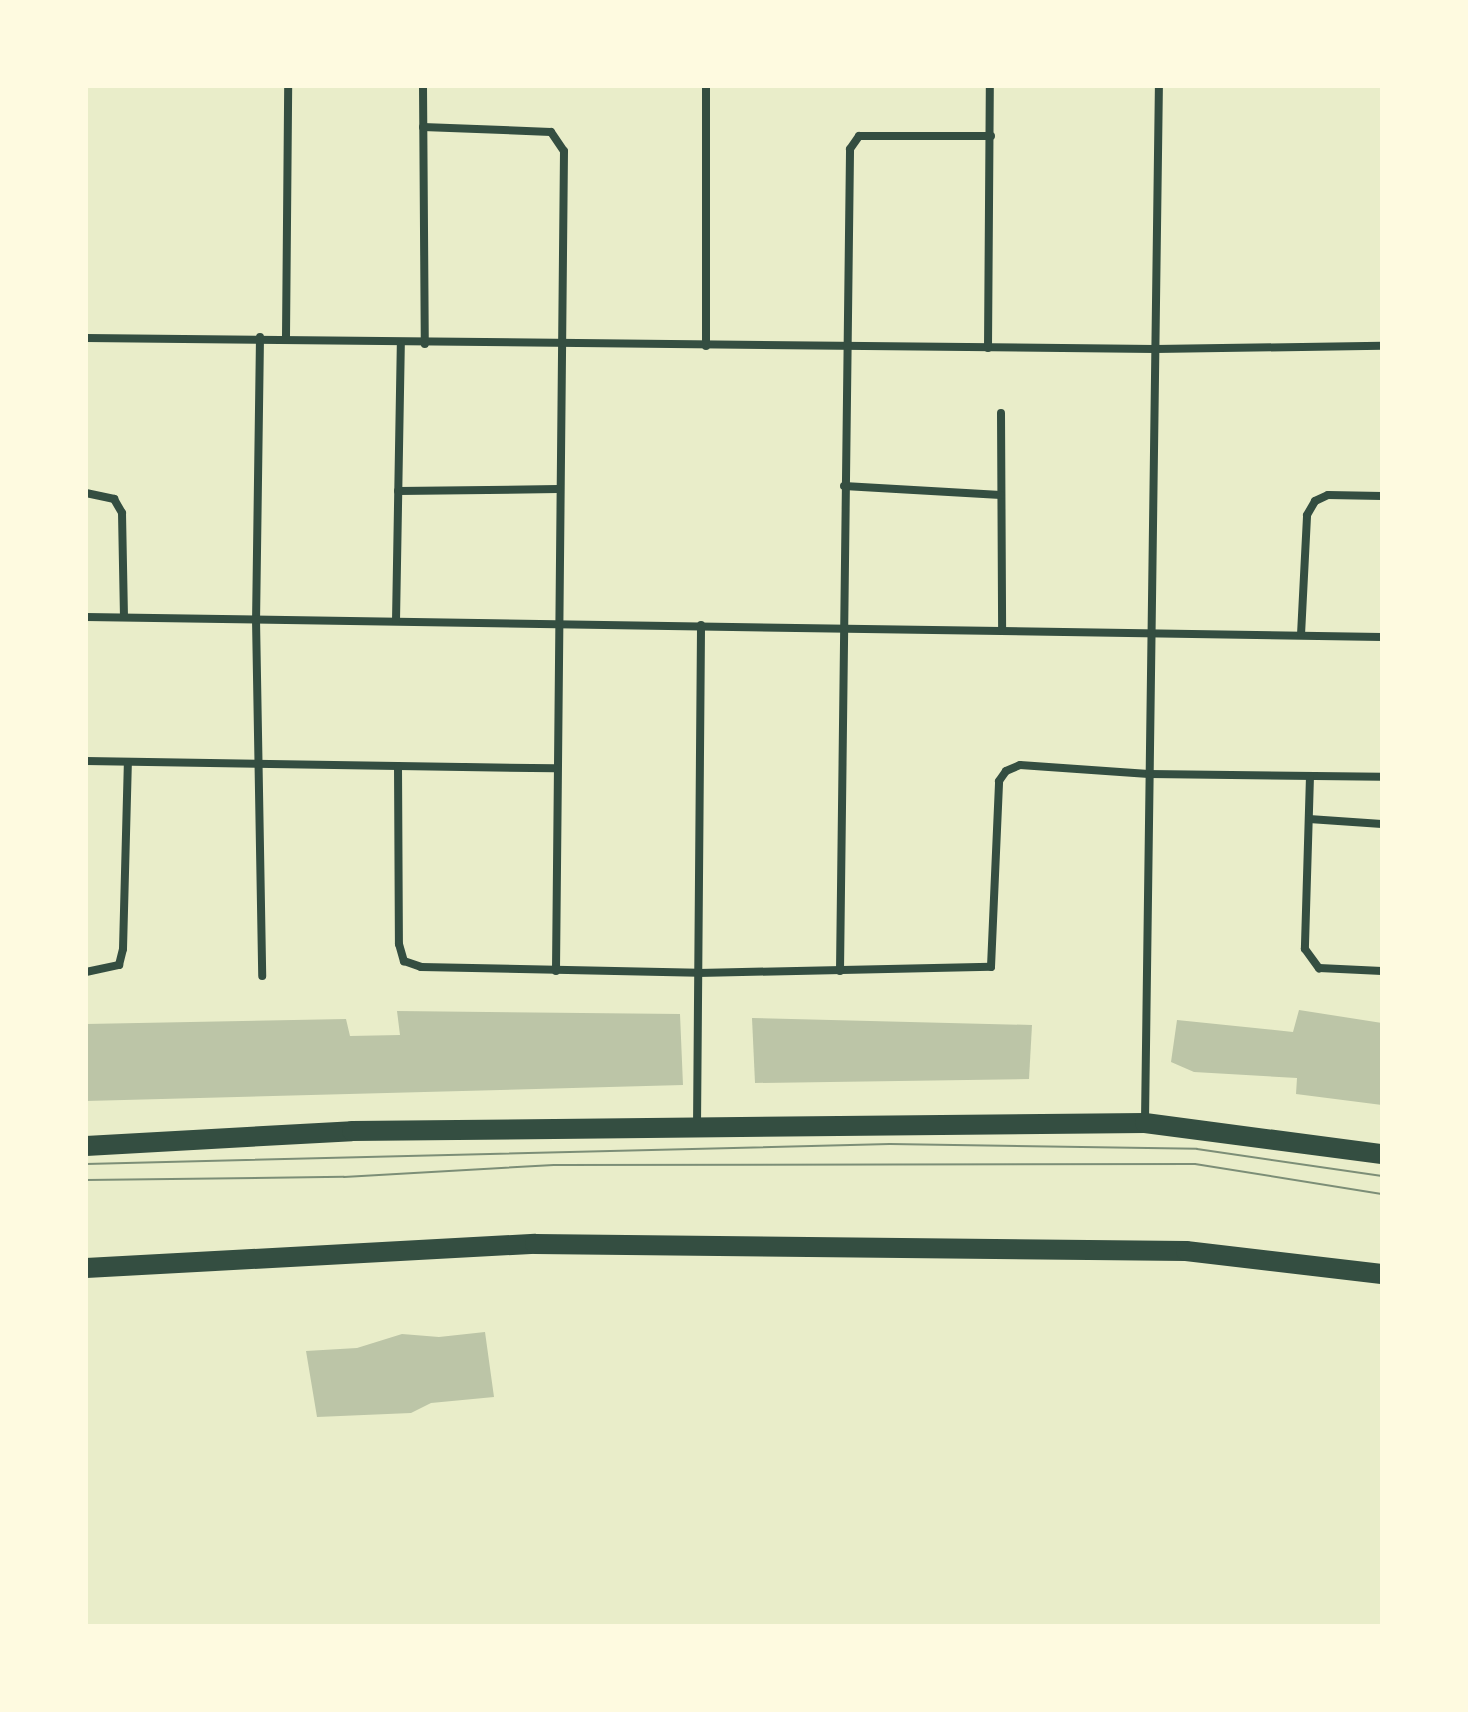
<!DOCTYPE html>
<style>
body{margin:0}
#map{position:relative;width:1468px;height:1712px;overflow:hidden;background:#e9edc9;font-family:"Noto Serif",serif}
div>[style]{position:absolute}
.building>*{inset:0;background:#bcc5a7}
.minor>*{height:8px;margin:-4px;padding:0 4px;transform-origin:4px;border-radius:4px;background:#344e41}
.primary>*{height:20px;margin:-10px;padding:0 10px;transform-origin:10px;border-radius:10px;background:#344e41}
.tram>*{height:2px;margin:-1px;padding:0 1px;transform-origin:1px;border-radius:1px;background:#7c8e77}
span{translate:-50% -50%;white-space:nowrap;text-align:center;line-height:1.15;-webkit-text-stroke:6px #fefae0;paint-order:stroke}
.frame{position:absolute;inset:0;border:88px solid #fefae0;pointer-events:none}
</style>
<div id="map">
<div class="building">
<i style="clip-path:polygon(1299px 1010px,1382px 1023px,1382px 1105px,1296px 1094px,1297px 1078px,1194px 1072px,1171px 1062px,1177px 1020px,1293px 1032px)"></i>
<i style="clip-path:polygon(397px 1011px,680px 1014px,683px 1085px,86px 1101px,86px 1024px,346px 1019px,350px 1036px,400px 1035px)"></i>
<i style="clip-path:polygon(752px 1018px,1032px 1025px,1029px 1079px,755px 1083px)"></i>
<i style="clip-path:polygon(485px 1332px,494px 1397px,431px 1403px,411px 1413px,317px 1417px,306px 1351px,357px 1348px,402px 1334px,439px 1337px)"></i>
</div>
<div class="minor">
<i style="left:423px;top:86px;width:258px;rotate:89.6deg"></i>
<i style="left:423px;top:127px;width:128px;rotate:2.2deg"></i>
<i style="left:551px;top:132px;width:23px;rotate:56deg"></i>
<i style="left:564px;top:151px;width:820px;rotate:90.56deg"></i>
<i style="left:260px;top:337px;width:282px;rotate:90.8deg"></i>
<i style="left:256px;top:619px;width:357px;rotate:89deg"></i>
<i style="left:286px;top:337px;width:251px;rotate:-89.5deg"></i>
<i style="left:86px;top:338px;width:1069px;rotate:0.59deg"></i>
<i style="left:1155px;top:349px;width:227px;rotate:-0.8deg"></i>
<i style="left:706px;top:346px;width:260px;rotate:-90deg"></i>
<i style="left:988px;top:348px;width:262px;rotate:-89.6deg"></i>
<i style="left:1001px;top:413px;width:217px;rotate:89.7deg"></i>
<i style="left:844px;top:486px;width:157px;rotate:3.3deg"></i>
<i style="left:398px;top:491px;width:160px;rotate:-0.7deg"></i>
<i style="left:86px;top:493px;width:29px;rotate:12deg"></i>
<i style="left:114px;top:499px;width:16px;rotate:60deg"></i>
<i style="left:122px;top:513px;width:104px;rotate:88.9deg"></i>
<i style="left:86px;top:617px;width:1296px;rotate:0.88deg"></i>
<i style="left:396px;top:621px;width:277px;rotate:-89deg"></i>
<i style="left:1301px;top:635px;width:120px;rotate:-87.1deg"></i>
<i style="left:1307px;top:515px;width:16px;rotate:-60deg"></i>
<i style="left:1315px;top:501px;width:14px;rotate:-25deg"></i>
<i style="left:1328px;top:495px;width:54px;rotate:1.1deg"></i>
<i style="left:86px;top:761px;width:469px;rotate:0.9deg"></i>
<i style="left:398px;top:766px;width:178px;rotate:89.7deg"></i>
<i style="left:399px;top:944px;width:18px;rotate:74deg"></i>
<i style="left:404px;top:961px;width:18px;rotate:19deg"></i>
<i style="left:421px;top:967px;width:277px;rotate:1.2deg"></i>
<i style="left:698px;top:973px;width:293px;rotate:-1.2deg"></i>
<i style="left:991px;top:967px;width:186px;rotate:-87.5deg"></i>
<i style="left:999px;top:781px;width:12px;rotate:-55deg"></i>
<i style="left:1006px;top:771px;width:15px;rotate:-23deg"></i>
<i style="left:1020px;top:765px;width:129px;rotate:4deg"></i>
<i style="left:1149px;top:774px;width:233px;rotate:0.7deg"></i>
<i style="left:1310px;top:776px;width:173px;rotate:91.7deg"></i>
<i style="left:1305px;top:949px;width:24px;rotate:54deg"></i>
<i style="left:1319px;top:968px;width:63px;rotate:2.7deg"></i>
<i style="left:1309px;top:819px;width:73px;rotate:3.9deg"></i>
<i style="left:840px;top:971px;width:822px;rotate:-89.3deg"></i>
<i style="left:850px;top:149px;width:16px;rotate:-55deg"></i>
<i style="left:859px;top:136px;width:132px"></i>
<i style="left:86px;top:972px;width:34px;rotate:-12deg"></i>
<i style="left:119px;top:965px;width:16px;rotate:-76deg"></i>
<i style="left:123px;top:949px;width:187px;rotate:-88.5deg"></i>
<i style="left:1145px;top:1121px;width:1035px;rotate:-89.23deg"></i>
<i style="left:697px;top:1127px;width:502px;rotate:-89.54deg"></i>
</div>
<div class="primary">
<i style="left:86px;top:1146px;width:266px;rotate:-3.2deg"></i>
<i style="left:352px;top:1131px;width:793px;rotate:-0.58deg"></i>
<i style="left:1145px;top:1123px;width:239px;rotate:7.5deg"></i>
<i style="left:86px;top:1268px;width:450px;rotate:-3.1deg"></i>
<i style="left:535px;top:1244px;width:651px;rotate:0.62deg"></i>
<i style="left:1186px;top:1251px;width:197px;rotate:6.7deg"></i>
</div>
<div class="tram">
<i style="left:86px;top:1164px;width:804px;rotate:-1.42deg"></i>
<i style="left:890px;top:1144px;width:307px;rotate:0.9deg"></i>
<i style="left:1197px;top:1149px;width:187px;rotate:8.3deg"></i>
<i style="left:86px;top:1180px;width:258px;rotate:-0.7deg"></i>
<i style="left:344px;top:1177px;width:210px;rotate:-3.3deg"></i>
<i style="left:554px;top:1165px;width:641px;rotate:-0.09deg"></i>
<i style="left:1195px;top:1164px;width:189px;rotate:9.1deg"></i>
</div>
<div class="frame"></div>
</div>
